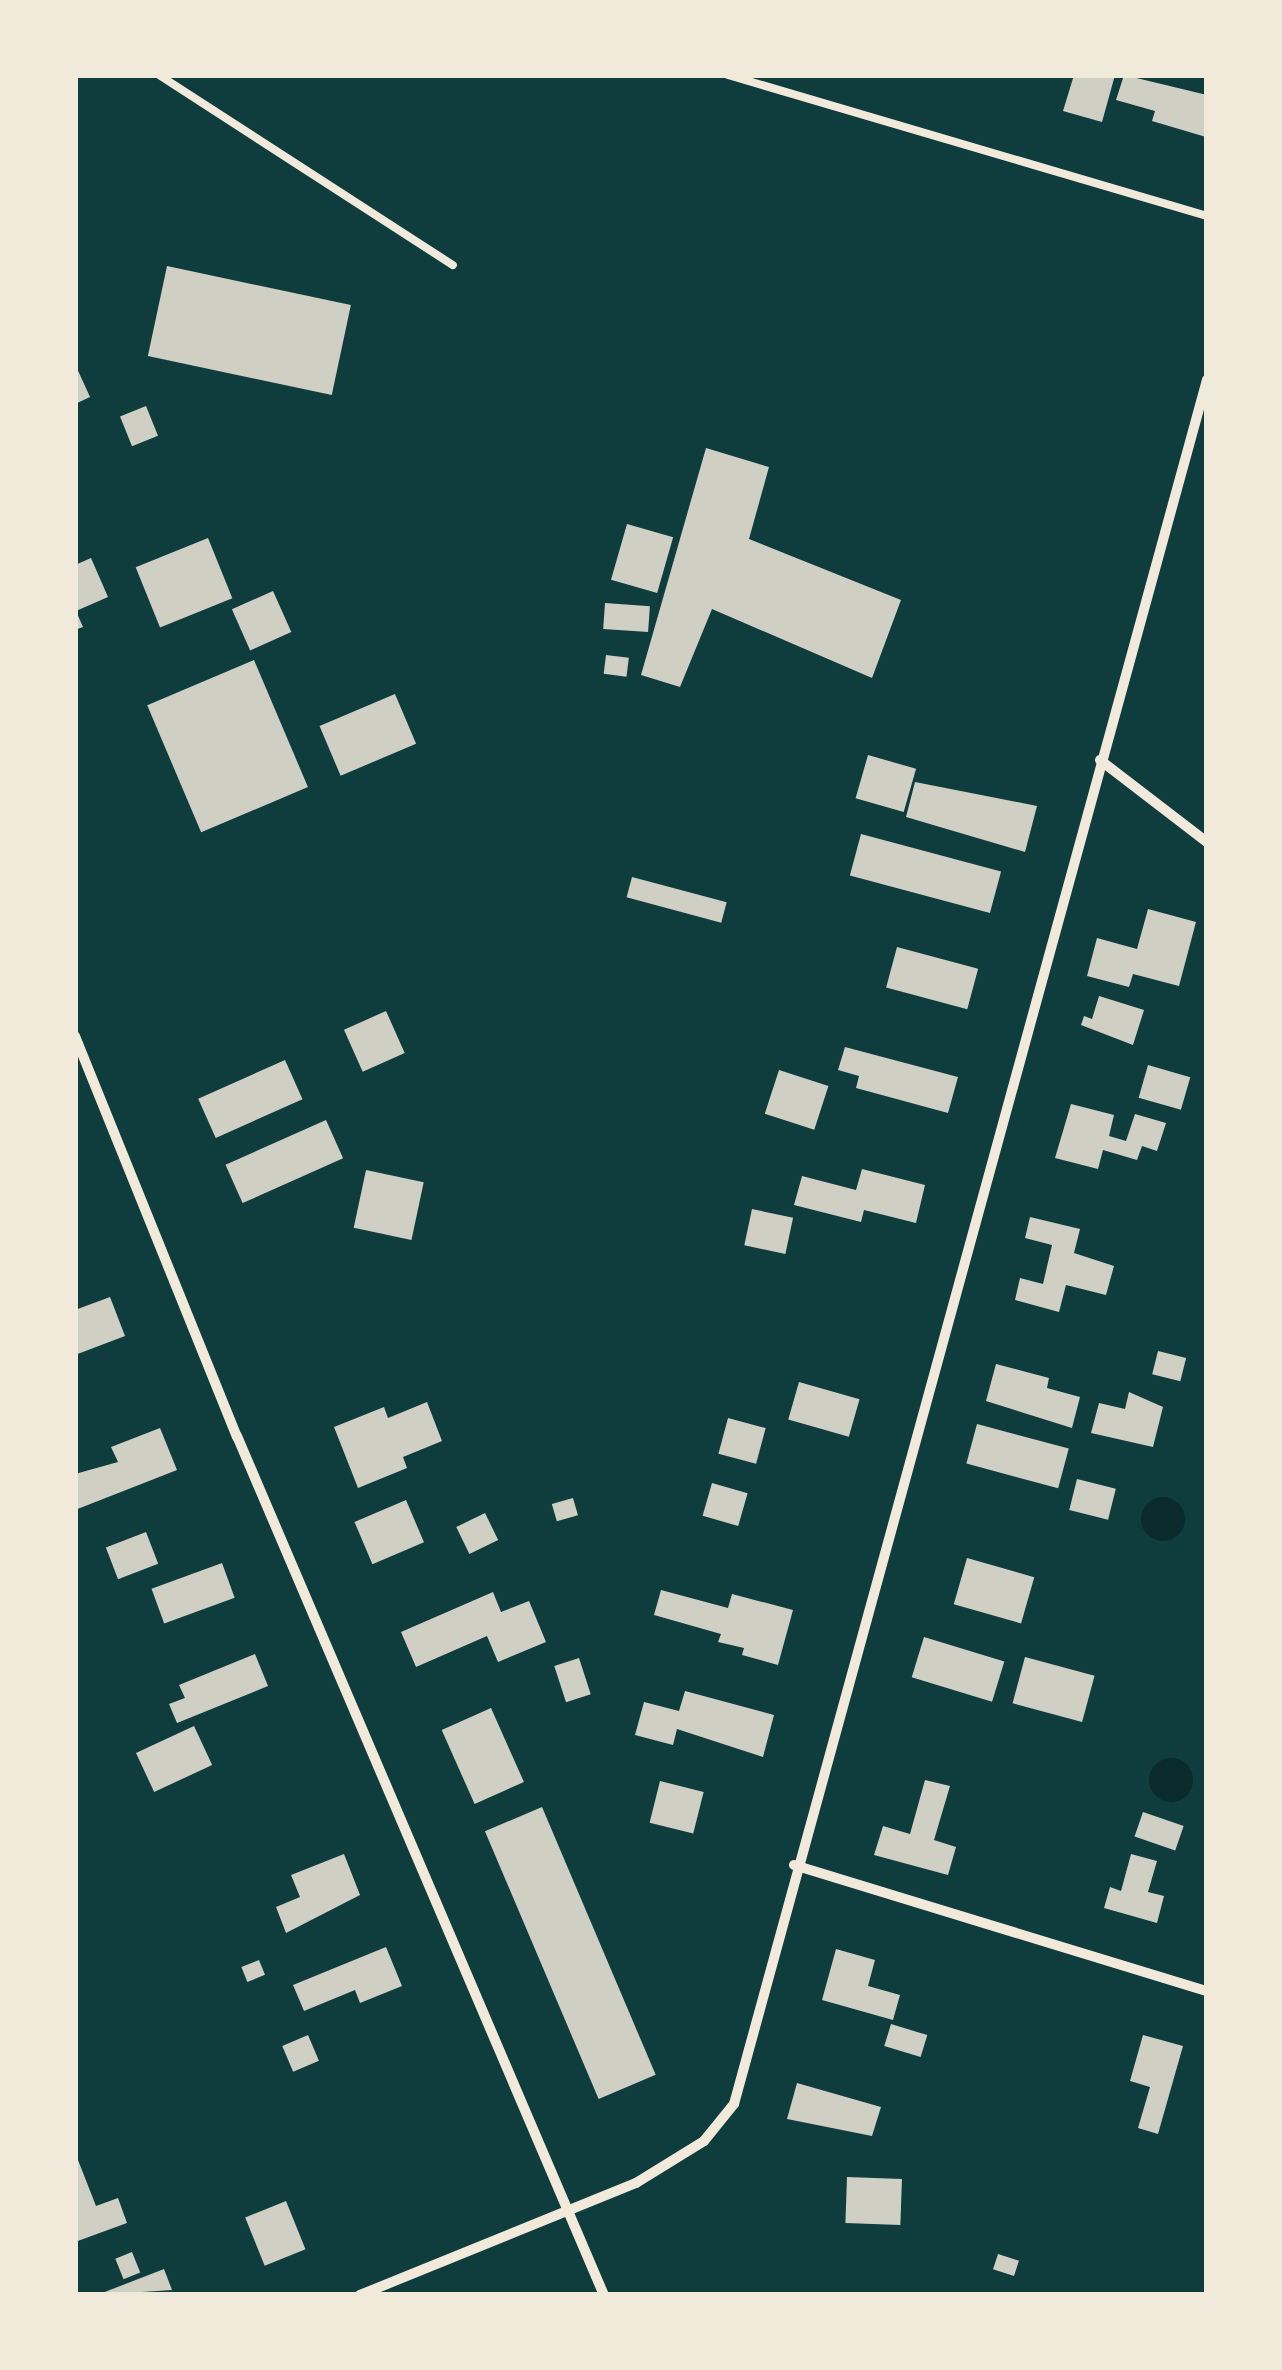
<!DOCTYPE html>
<style>
body{margin:0}
#map{position:relative;width:1282px;height:2370px;overflow:hidden;background:#0f3d3e;font-family:Literata,serif}
div>[style]{position:absolute}
.water>*{inset:0;background:#0a2a2b}
.round{border-radius:50%}
.building>*{inset:0;background:#cfcfc3;transform-origin:0 0}
.service>*{height:8px;margin:-4px;padding:0 4px;transform-origin:4px;border-radius:4px;background:#f1e9da}
.minor>*{height:10px;margin:-5px;padding:0 5px;transform-origin:5px;border-radius:5px;background:#f1e9da}
span{translate:-50% -50%;white-space:nowrap;text-align:center;line-height:1.15;-webkit-text-stroke:10px #f1e9da;paint-order:stroke}
.frame{position:absolute;inset:0;border:78px solid #f1e9da;pointer-events:none}
</style>
<div id="map">
<div class="water">
<i class="round" style="left:1141px;top:1497px;width:44px;height:44px"></i>
<i class="round" style="left:1149px;top:1758px;width:44px;height:44px"></i>
</div>
<div class="building">
<i style="clip-path:polygon(1074px 75px,1115px 75px,1102px 122px,1063px 111px)"></i>
<i style="clip-path:polygon(1124px 75px,1207px 95px,1206px 137px,1152px 121px,1155px 111px,1116px 100px)"></i>
<i style="left:167px;top:266px;width:188px;height:92px;rotate:12deg"></i>
<i style="clip-path:polygon(75px 364px,90px 397px,75px 404px)"></i>
<i style="left:146px;top:406px;width:32px;height:28px;rotate:68deg"></i>
<i style="clip-path:polygon(706px 448px,769px 467px,749px 539px,901px 600px,872px 678px,712px 609px,680px 687px,641px 675px)"></i>
<i style="left:627px;top:524px;width:48px;height:58px;rotate:16deg"></i>
<i style="left:208px;top:538px;width:65px;height:78px;rotate:68deg"></i>
<i style="clip-path:polygon(91px 558px,108px 597px,76px 611px,83px 627px,75px 630px,75px 565px)"></i>
<i style="left:273px;top:591px;width:45px;height:45px;rotate:66deg"></i>
<i style="left:605px;top:603px;width:45px;height:26px;rotate:4deg"></i>
<i style="left:606px;top:655px;width:23px;height:19px;rotate:7deg"></i>
<i style="left:254px;top:660px;width:138px;height:116px;rotate:67deg"></i>
<i style="left:395px;top:694px;width:54px;height:82px;rotate:67deg"></i>
<i style="left:868px;top:755px;width:50px;height:45px;rotate:16deg"></i>
<i style="clip-path:polygon(915px 782px,1037px 806px,1025px 852px,906px 817px)"></i>
<i style="left:861px;top:834px;width:145px;height:43px;rotate:15deg"></i>
<i style="left:632px;top:877px;width:98px;height:21px;rotate:15deg"></i>
<i style="clip-path:polygon(1148px 909px,1196px 922px,1179px 986px,1133px 974px,1129px 987px,1087px 976px,1097px 938px,1137px 949px)"></i>
<i style="left:897px;top:947px;width:84px;height:42px;rotate:15deg"></i>
<i style="clip-path:polygon(1099px 996px,1144px 1010px,1133px 1045px,1081px 1025px,1084px 1016px,1092px 1019px)"></i>
<i style="left:386px;top:1011px;width:46px;height:46px;rotate:66deg"></i>
<i style="clip-path:polygon(845px 1047px,958px 1077px,948px 1113px,856px 1088px,859px 1076px,838px 1070px)"></i>
<i style="left:285px;top:1060px;width:43px;height:95px;rotate:66deg"></i>
<i style="left:1148px;top:1065px;width:44px;height:34px;rotate:16deg"></i>
<i style="left:779px;top:1070px;width:52px;height:46px;rotate:18deg"></i>
<i style="clip-path:polygon(1071px 1104px,1114px 1115px,1109px 1136px,1126px 1141px,1135px 1114px,1166px 1123px,1157px 1151px,1142px 1146px,1137px 1160px,1103px 1150px,1098px 1169px,1055px 1158px)"></i>
<i style="left:326px;top:1120px;width:42px;height:110px;rotate:66deg"></i>
<i style="clip-path:polygon(862px 1169px,925px 1185px,916px 1223px,864px 1210px,861px 1222px,794px 1205px,802px 1176px,856px 1190px)"></i>
<i style="left:366px;top:1170px;width:59px;height:59px;rotate:12deg"></i>
<i style="left:752px;top:1209px;width:42px;height:37px;rotate:12deg"></i>
<i style="clip-path:polygon(1030px 1217px,1080px 1229px,1074px 1253px,1114px 1266px,1106px 1295px,1066px 1285px,1059px 1312px,1015px 1300px,1020px 1278px,1043px 1284px,1052px 1245px,1025px 1238px)"></i>
<i style="clip-path:polygon(110px 1297px,125px 1336px,75px 1355px,75px 1310px)"></i>
<i style="left:1158px;top:1351px;width:29px;height:24px;rotate:14deg"></i>
<i style="clip-path:polygon(996px 1364px,1049px 1378px,1047px 1388px,1080px 1397px,1072px 1428px,986px 1401px)"></i>
<i style="left:799px;top:1382px;width:63px;height:39px;rotate:16deg"></i>
<i style="clip-path:polygon(1129px 1392px,1163px 1407px,1153px 1447px,1091px 1433px,1099px 1403px,1125px 1409px)"></i>
<i style="clip-path:polygon(427px 1402px,442px 1441px,403px 1457px,407px 1468px,358px 1488px,334px 1427px,384px 1407px,388px 1418px)"></i>
<i style="left:728px;top:1418px;width:39px;height:37px;rotate:15deg"></i>
<i style="left:977px;top:1424px;width:95px;height:41px;rotate:15deg"></i>
<i style="clip-path:polygon(160px 1428px,177px 1470px,75px 1510px,75px 1474px,118px 1462px,111px 1447px)"></i>
<i style="left:1077px;top:1479px;width:40px;height:32px;rotate:14deg"></i>
<i style="left:712px;top:1483px;width:37px;height:34px;rotate:16deg"></i>
<i style="left:573px;top:1498px;width:18px;height:22px;rotate:74deg"></i>
<i style="left:406px;top:1500px;width:46px;height:56px;rotate:67deg"></i>
<i style="left:485px;top:1513px;width:30px;height:32px;rotate:64deg"></i>
<i style="left:146px;top:1532px;width:34px;height:43px;rotate:69deg"></i>
<i style="left:967px;top:1558px;width:70px;height:48px;rotate:16deg"></i>
<i style="left:222px;top:1563px;width:37px;height:75px;rotate:70deg"></i>
<i style="clip-path:polygon(661px 1590px,728px 1608px,732px 1594px,793px 1610px,778px 1665px,742px 1655px,744px 1648px,718px 1642px,721px 1634px,654px 1615px)"></i>
<i style="clip-path:polygon(493px 1592px,501px 1612px,529px 1601px,546px 1642px,498px 1662px,487px 1636px,416px 1667px,401px 1632px)"></i>
<i style="left:924px;top:1637px;width:84px;height:42px;rotate:17deg"></i>
<i style="clip-path:polygon(255px 1654px,268px 1686px,177px 1723px,169px 1704px,185px 1698px,179px 1685px)"></i>
<i style="left:1025px;top:1657px;width:72px;height:48px;rotate:15deg"></i>
<i style="left:579px;top:1658px;width:38px;height:26px;rotate:72deg"></i>
<i style="clip-path:polygon(685px 1691px,774px 1715px,763px 1757px,677px 1729px,673px 1745px,635px 1735px,644px 1702px,679px 1711px)"></i>
<i style="left:491px;top:1708px;width:81px;height:54px;rotate:66deg"></i>
<i style="left:194px;top:1726px;width:43px;height:64px;rotate:65deg"></i>
<i style="clip-path:polygon(925px 1780px,950px 1786px,934px 1840px,956px 1847px,948px 1875px,874px 1855px,883px 1826px,910px 1834px)"></i>
<i style="left:660px;top:1781px;width:45px;height:43px;rotate:14deg"></i>
<i style="left:542px;top:1807px;width:291px;height:62px;rotate:67deg"></i>
<i style="left:1143px;top:1812px;width:43px;height:26px;rotate:19deg"></i>
<i style="clip-path:polygon(344px 1854px,360px 1895px,286px 1933px,276px 1907px,300px 1897px,291px 1875px)"></i>
<i style="clip-path:polygon(1131px 1854px,1157px 1861px,1148px 1892px,1164px 1896px,1157px 1923px,1104px 1908px,1110px 1887px,1121px 1891px)"></i>
<i style="clip-path:polygon(386px 1947px,402px 1986px,360px 2003px,355px 1990px,304px 2011px,293px 1985px)"></i>
<i style="clip-path:polygon(836px 1949px,875px 1960px,868px 1986px,900px 1995px,893px 2020px,822px 2000px)"></i>
<i style="left:259px;top:1960px;width:16px;height:19px;rotate:68deg"></i>
<i style="left:891px;top:2024px;width:38px;height:23px;rotate:17deg"></i>
<i style="left:308px;top:2035px;width:28px;height:28px;rotate:67deg"></i>
<i style="clip-path:polygon(1143px 2035px,1183px 2046px,1158px 2134px,1138px 2128px,1150px 2087px,1130px 2081px)"></i>
<i style="clip-path:polygon(797px 2083px,881px 2107px,872px 2136px,787px 2119px)"></i>
<i style="clip-path:polygon(78px 2160px,96px 2206px,118px 2198px,127px 2223px,75px 2242px)"></i>
<i style="left:847px;top:2177px;width:55px;height:46px;rotate:2deg"></i>
<i style="left:286px;top:2201px;width:52px;height:44px;rotate:68deg"></i>
<i style="left:132px;top:2252px;width:22px;height:18px;rotate:68deg"></i>
<i style="left:998px;top:2254px;width:22px;height:16px;rotate:18deg"></i>
<i style="clip-path:polygon(164px 2269px,172px 2290px,97px 2295px)"></i>
</div>
<div class="service">
<i style="left:159px;top:75px;width:350px;rotate:32.9deg"></i>
<i style="left:728px;top:75px;width:499px;rotate:16.4deg"></i>
</div>
<div class="minor">
<i style="left:1100px;top:760px;width:135px;rotate:37.5deg"></i>
<i style="left:75px;top:1036px;width:432px;rotate:68deg"></i>
<i style="left:237px;top:1436px;width:934px;rotate:66.87deg"></i>
<i style="left:794px;top:1865px;width:432px;rotate:17deg"></i>
<i style="left:360px;top:2295px;width:298px;rotate:-22.1deg"></i>
<i style="left:636px;top:2183px;width:80px;rotate:-31.7deg"></i>
<i style="left:704px;top:2141px;width:48px;rotate:-51deg"></i>
<i style="left:734px;top:2104px;width:1788px;rotate:-74.66deg"></i>
</div>
<div class="frame"></div>
</div>
